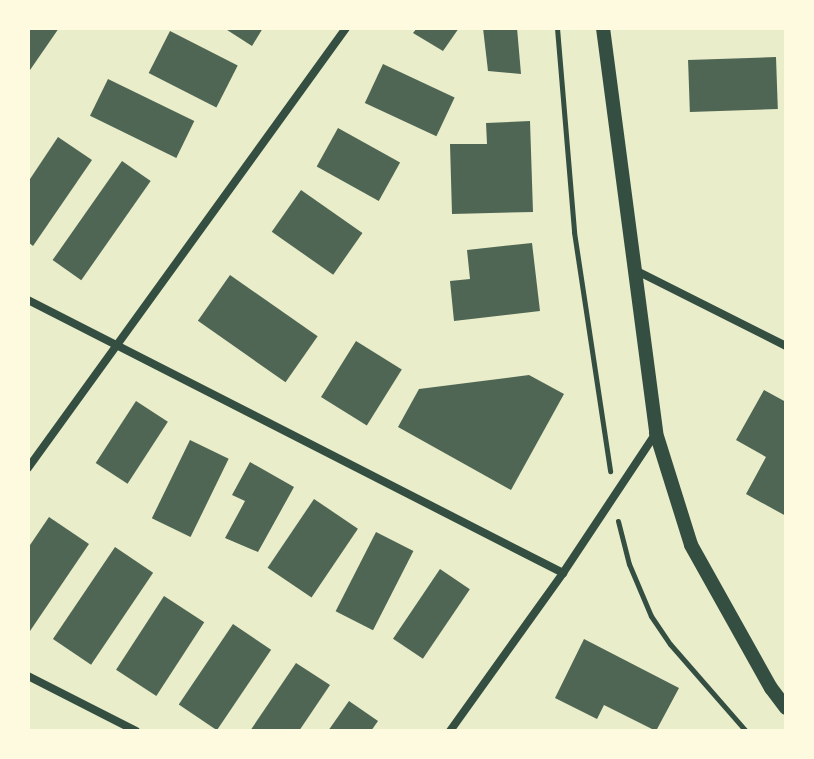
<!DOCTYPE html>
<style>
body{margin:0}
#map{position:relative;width:814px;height:759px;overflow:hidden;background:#e9edc9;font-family:Manrope,sans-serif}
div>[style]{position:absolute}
.building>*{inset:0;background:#4f6655;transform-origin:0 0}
.path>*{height:5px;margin:-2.5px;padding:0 2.5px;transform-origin:2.5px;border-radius:2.5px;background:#344e41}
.minor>*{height:8px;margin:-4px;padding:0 4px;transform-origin:4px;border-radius:4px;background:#344e41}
.tertiary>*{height:14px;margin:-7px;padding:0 7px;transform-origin:7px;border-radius:7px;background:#344e41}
span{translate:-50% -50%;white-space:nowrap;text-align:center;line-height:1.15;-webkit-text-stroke:7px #fefae0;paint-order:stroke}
.frame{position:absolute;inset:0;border:30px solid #fefae0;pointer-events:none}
</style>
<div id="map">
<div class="building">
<i style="clip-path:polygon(28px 28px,59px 28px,28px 73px)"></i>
<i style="clip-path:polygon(224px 28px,263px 28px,252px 46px)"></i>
<i style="clip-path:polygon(417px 28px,459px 28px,443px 51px,413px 33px)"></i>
<i style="clip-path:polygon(483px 28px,517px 28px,521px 74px,488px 71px)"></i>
<i style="left:170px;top:31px;width:76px;height:47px;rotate:27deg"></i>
<i style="left:776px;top:57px;width:52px;height:88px;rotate:88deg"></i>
<i style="left:383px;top:64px;width:79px;height:43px;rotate:25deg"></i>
<i style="left:108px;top:79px;width:96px;height:41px;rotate:26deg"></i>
<i style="clip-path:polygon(530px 121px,533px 212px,452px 214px,450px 144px,487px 144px,486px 123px)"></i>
<i style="left:338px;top:128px;width:71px;height:44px;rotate:29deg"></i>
<i style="clip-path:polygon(58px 137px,92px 160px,33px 246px,28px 242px,28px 182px)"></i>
<i style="left:122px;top:161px;width:35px;height:121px;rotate:35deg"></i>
<i style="left:301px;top:190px;width:75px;height:51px;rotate:35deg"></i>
<i style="clip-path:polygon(532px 243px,540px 311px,454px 321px,450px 281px,470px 279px,467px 250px)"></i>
<i style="left:230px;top:275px;width:107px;height:56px;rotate:35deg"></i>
<i style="left:356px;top:341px;width:54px;height:66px;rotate:32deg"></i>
<i style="clip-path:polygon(529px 375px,564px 394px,511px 490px,398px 427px,419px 389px)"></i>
<i style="clip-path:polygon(764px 390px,786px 402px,786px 516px,746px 494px,766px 457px,736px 440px)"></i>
<i style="left:136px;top:401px;width:38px;height:74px;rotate:33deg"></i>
<i style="left:190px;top:440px;width:43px;height:87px;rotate:26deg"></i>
<i style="clip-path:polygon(250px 462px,294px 487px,258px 552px,225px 538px,245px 501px,232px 495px)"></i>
<i style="left:314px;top:499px;width:53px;height:83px;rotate:34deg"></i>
<i style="clip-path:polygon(49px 517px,89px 544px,28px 634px,28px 548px)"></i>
<i style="left:376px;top:532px;width:42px;height:89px;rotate:27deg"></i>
<i style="left:115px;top:547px;width:46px;height:111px;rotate:34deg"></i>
<i style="left:440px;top:569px;width:36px;height:84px;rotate:34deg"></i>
<i style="left:164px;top:596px;width:48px;height:88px;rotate:33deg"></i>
<i style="left:233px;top:624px;width:46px;height:97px;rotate:34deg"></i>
<i style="clip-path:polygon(584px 639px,679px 688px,656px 731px,604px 705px,597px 719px,555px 698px)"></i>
<i style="clip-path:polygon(296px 663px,330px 685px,299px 731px,250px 731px)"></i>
<i style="clip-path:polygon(349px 701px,378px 721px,371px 731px,328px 731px)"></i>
</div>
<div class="path">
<i style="left:557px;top:28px;width:205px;rotate:85.2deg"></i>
<i style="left:574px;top:232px;width:242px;rotate:81.4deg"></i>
<i style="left:618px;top:521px;width:44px;rotate:75.7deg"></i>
<i style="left:629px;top:564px;width:56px;rotate:67.1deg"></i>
<i style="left:651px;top:616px;width:34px;rotate:56deg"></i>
<i style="left:670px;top:644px;width:116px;rotate:48.9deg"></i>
</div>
<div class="minor">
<i style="left:633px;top:269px;width:171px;rotate:26.7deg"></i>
<i style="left:28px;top:300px;width:601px;rotate:27.03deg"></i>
<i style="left:28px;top:468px;width:543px;rotate:-54.14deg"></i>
<i style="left:28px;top:676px;width:121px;rotate:27deg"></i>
<i style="left:450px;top:731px;width:194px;rotate:-54.4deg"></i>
<i style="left:563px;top:573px;width:168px;rotate:-56.4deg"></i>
</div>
<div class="tertiary">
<i style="left:603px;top:28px;width:408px;rotate:82.5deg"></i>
<i style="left:656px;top:433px;width:117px;rotate:72.6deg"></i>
<i style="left:691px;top:545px;width:164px;rotate:60.8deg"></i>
<i style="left:771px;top:688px;width:25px;rotate:53deg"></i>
</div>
<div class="frame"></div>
</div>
